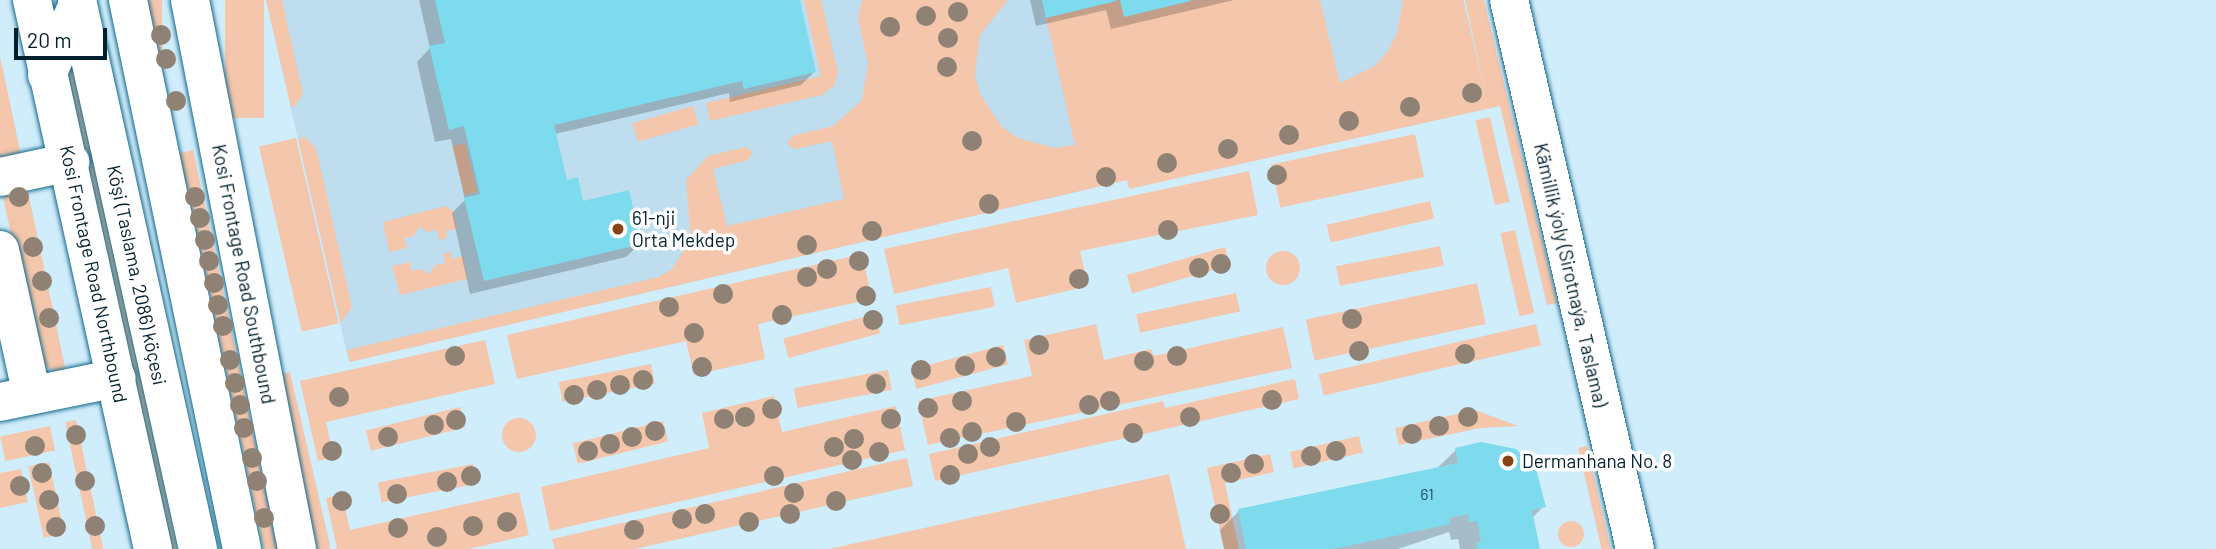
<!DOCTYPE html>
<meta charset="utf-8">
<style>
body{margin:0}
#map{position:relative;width:2216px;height:549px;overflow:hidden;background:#d0edfc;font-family:Barlow,sans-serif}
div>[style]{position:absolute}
.built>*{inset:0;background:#bedeef}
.green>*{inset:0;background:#f4c6ab;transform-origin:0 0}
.round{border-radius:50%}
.shadow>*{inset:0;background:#0003}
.building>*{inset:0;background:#7ddbed}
.roads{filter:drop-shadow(0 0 2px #13688a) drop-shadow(0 0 2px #13688a)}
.minor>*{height:38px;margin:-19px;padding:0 19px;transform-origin:19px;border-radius:19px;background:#fff}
.major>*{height:38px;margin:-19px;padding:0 19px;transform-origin:19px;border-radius:19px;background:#fff}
.trees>*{width:20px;height:20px;margin:-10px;border-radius:50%;background:#8f8173}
.dots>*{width:19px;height:19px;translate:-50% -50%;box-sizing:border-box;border:4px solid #fff;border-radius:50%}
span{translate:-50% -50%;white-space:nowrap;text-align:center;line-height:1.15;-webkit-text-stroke:7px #fff;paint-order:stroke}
.number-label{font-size:16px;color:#1f4f5e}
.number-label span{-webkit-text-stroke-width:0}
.poi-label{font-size:19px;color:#00202e}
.left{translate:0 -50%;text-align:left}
.street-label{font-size:19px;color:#00202e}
.scale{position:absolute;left:14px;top:28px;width:93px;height:32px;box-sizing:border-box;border:4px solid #00202e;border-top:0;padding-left:9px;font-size:21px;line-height:24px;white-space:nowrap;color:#00202e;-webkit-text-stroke:5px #fff;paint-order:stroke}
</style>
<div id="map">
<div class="built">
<i style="clip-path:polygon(266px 0,1464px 0,1486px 96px,349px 362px)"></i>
</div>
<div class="green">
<i style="left:147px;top:0;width:15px;height:139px"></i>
<i style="left:225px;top:0;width:39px;height:118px"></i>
<i style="clip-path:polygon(266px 0,282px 0,303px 94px,295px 106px,291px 107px)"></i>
<i style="clip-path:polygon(804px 0,821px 0,838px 72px,834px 86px,822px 95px,710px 121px,706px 103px,821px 76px)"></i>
<i style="clip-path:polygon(862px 0,1008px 0,980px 35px,975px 75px,980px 94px,1001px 126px,1018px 138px,1055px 148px,1075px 145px,1046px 18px,1120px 0,1125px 17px,1195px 0,1320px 0,1340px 83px,1375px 66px,1388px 51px,1397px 33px,1403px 0,1463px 0,1486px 96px,1465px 0,1484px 0,1557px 303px,1547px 305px,1500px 106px,1129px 189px,1127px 180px,350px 362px,347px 350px,659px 277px,672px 269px,691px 239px,686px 180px,708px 156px,745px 147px,753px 152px,748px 160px,713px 169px,727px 226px,844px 199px,832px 141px,795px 149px,787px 144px,792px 136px,833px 126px,862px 100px,868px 64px,858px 18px)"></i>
<i style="clip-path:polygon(0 56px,21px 155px,0 159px)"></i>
<i style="clip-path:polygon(75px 60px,177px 549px,164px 549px,69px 81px,70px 61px)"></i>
<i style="left:693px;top:106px;width:19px;height:63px;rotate:74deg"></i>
<i style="left:1490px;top:117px;width:87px;height:15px;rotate:77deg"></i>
<i style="left:1415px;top:134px;width:44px;height:147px;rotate:78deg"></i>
<i style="clip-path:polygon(305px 137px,316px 148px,352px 307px,341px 323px,298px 139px)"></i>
<i style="left:296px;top:138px;width:190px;height:38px;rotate:77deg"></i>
<i style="left:465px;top:143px;width:50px;height:13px;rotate:76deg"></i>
<i style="left:193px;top:150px;width:408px;height:14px;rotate:78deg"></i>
<i style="clip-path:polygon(1249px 171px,1258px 215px,1080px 251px,1088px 286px,1016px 303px,1008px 268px,894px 294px,884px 249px)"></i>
<i style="clip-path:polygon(27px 187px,66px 372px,56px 373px,38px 360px,2px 192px)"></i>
<i style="left:1430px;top:201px;width:18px;height:106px;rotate:77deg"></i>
<i style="clip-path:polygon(446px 206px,453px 211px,457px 229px,446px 231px,447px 238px,439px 240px,437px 230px,428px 232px,419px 227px,414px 236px,404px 238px,407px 248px,389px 252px,383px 222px)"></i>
<i style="left:1515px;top:230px;width:85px;height:15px;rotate:77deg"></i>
<i style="left:1440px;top:246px;width:20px;height:106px;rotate:79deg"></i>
<i style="left:1225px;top:247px;width:19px;height:102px;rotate:74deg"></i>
<i class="round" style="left:1266px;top:251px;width:34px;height:34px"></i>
<i style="clip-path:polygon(450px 252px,452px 259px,463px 256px,467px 279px,400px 295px,392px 266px,410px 262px,412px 271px,421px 269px,430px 274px,435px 265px,445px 263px,443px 254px)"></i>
<i style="clip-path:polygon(862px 254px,872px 299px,758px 324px,765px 359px,694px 375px,686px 341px,517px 379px,507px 335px)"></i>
<i style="left:1477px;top:283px;width:42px;height:175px;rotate:78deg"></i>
<i style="left:991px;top:287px;width:20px;height:97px;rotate:79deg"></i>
<i style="left:1236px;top:293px;width:19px;height:102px;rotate:78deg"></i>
<i style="left:875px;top:314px;width:20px;height:95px;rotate:75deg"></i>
<i style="clip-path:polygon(1096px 324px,1104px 360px,1151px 349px,1154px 356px,1283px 327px,1292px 368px,928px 445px,918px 401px,1032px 376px,1024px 340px)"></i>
<i style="left:1536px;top:324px;width:22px;height:223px;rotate:77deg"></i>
<i style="clip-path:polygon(485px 340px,495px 384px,326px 422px,334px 457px,318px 461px,300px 381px)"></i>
<i style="left:1003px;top:345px;width:20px;height:95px;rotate:75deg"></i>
<i style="left:651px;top:364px;width:20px;height:94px;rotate:79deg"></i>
<i style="left:888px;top:370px;width:20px;height:96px;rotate:79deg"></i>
<i style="left:290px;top:372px;width:181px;height:13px;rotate:77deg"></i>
<i style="clip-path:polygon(1295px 379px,1299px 399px,935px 481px,929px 454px,1163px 401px,1165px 408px)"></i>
<i style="clip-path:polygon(774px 396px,782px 432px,896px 406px,905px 450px,550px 531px,541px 487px,709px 448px,702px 413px)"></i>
<i style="left:460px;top:407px;width:21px;height:97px;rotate:76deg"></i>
<i style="clip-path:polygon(1475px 410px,1518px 426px,1480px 428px,1399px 445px,1395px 428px)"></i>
<i class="round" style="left:502px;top:418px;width:34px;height:34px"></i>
<i style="left:76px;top:420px;width:132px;height:11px;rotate:78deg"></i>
<i style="left:663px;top:421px;width:21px;height:93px;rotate:76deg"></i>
<i style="left:50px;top:426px;width:25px;height:51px;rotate:78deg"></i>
<i style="left:1359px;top:436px;width:17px;height:71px;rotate:77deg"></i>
<i style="left:1587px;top:446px;width:106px;height:9px;rotate:77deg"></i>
<i style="clip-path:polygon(1270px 454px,1274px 472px,1225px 483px,1239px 549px,1224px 549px,1207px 468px)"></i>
<i style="clip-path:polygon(907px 458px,913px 486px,635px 549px,555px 549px,552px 539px)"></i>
<i style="left:49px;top:462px;width:73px;height:21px;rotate:78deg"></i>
<i style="left:473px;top:464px;width:20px;height:97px;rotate:79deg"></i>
<i style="clip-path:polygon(21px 469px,28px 502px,0 508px,0 473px)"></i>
<i style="clip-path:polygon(1169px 474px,1186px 549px,829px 549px)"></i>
<i style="clip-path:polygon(519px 492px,529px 535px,469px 549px,337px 549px,326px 498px,342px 494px,350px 530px)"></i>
<i class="round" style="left:1558px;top:521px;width:26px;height:26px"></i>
</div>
<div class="shadow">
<i style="clip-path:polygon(419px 0,798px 0,814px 72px,801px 85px,730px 102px,729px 93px,555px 134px,566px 182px,582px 203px,640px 244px,626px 257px,470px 294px,452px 213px,465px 200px,451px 139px,435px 142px,417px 62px,430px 48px)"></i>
<i style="clip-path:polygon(1030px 0,1234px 0,1111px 29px,1106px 10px,1036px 26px)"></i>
<i style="clip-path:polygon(1456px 450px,1516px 451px,1526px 459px,1539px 482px,1544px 506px,1532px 518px,1539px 549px,1460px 549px,1458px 539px,1451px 540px,1449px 532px,1398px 549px,1224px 549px,1220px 530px,1239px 511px,1436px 469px)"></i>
</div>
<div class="building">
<i style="clip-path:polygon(435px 0,800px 0,816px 72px,744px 89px,742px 81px,554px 125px,567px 180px,578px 177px,583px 201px,629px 190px,642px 244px,484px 281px,464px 198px,480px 194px,464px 126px,449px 130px,429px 46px,445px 43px)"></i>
<i style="clip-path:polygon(1042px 0,1116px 0,1116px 1px,1046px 18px)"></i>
<i style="clip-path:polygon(1120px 0,1190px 0,1190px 1px,1124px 17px)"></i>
<i style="clip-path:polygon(1481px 442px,1516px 449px,1536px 469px,1546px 507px,1532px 510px,1540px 549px,1477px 549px,1476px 543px,1481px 542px,1477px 521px,1469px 522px,1468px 514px,1449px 518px,1450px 524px,1333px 549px,1246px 549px,1238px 509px,1458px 463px,1455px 448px)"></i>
</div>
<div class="roads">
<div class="minor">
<i style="left:32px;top:0;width:562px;rotate:77.57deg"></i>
<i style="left:190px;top:0;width:559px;rotate:78.97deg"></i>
<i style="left:1509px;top:0;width:563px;rotate:77.07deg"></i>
<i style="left:0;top:177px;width:72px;rotate:-12.1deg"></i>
<i style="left:0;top:250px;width:148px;rotate:77.6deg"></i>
<i style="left:0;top:402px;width:119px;rotate:-11.6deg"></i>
</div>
<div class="major">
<i style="left:77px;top:0;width:562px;rotate:77.57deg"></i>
<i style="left:128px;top:0;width:561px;rotate:78.27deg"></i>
<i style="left:47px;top:75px;width:77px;rotate:-66.4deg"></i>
</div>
</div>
<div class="trees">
<i style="left:958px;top:12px"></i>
<i style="left:926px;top:16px"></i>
<i style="left:890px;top:27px"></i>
<i style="left:161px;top:35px"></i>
<i style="left:948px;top:38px"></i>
<i style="left:166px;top:59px"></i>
<i style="left:947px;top:67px"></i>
<i style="left:1472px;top:93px"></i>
<i style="left:176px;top:101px"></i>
<i style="left:1410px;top:107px"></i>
<i style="left:1349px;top:121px"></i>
<i style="left:1289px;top:135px"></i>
<i style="left:972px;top:141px"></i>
<i style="left:1228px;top:149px"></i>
<i style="left:1167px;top:163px"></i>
<i style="left:1277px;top:175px"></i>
<i style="left:1106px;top:177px"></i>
<i style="left:19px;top:197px"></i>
<i style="left:195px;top:197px"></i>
<i style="left:989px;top:204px"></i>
<i style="left:200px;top:218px"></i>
<i style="left:1168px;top:230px"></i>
<i style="left:872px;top:231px"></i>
<i style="left:205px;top:240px"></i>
<i style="left:807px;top:245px"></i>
<i style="left:33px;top:247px"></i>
<i style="left:209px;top:261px"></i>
<i style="left:859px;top:261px"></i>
<i style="left:1221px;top:264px"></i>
<i style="left:1199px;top:268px"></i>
<i style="left:827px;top:269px"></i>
<i style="left:807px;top:277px"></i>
<i style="left:1079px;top:279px"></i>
<i style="left:42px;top:281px"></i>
<i style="left:214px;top:283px"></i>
<i style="left:723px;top:294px"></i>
<i style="left:866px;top:296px"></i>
<i style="left:218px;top:305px"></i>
<i style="left:669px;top:307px"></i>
<i style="left:782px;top:315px"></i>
<i style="left:49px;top:318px"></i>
<i style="left:1352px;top:319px"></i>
<i style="left:873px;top:320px"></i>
<i style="left:223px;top:326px"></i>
<i style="left:694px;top:333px"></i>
<i style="left:1039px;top:345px"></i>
<i style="left:1359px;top:351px"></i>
<i style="left:1465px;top:354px"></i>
<i style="left:455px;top:356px"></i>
<i style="left:1177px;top:356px"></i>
<i style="left:996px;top:357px"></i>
<i style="left:230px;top:360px"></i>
<i style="left:1144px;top:361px"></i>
<i style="left:965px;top:366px"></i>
<i style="left:702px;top:367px"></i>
<i style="left:921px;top:370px"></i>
<i style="left:643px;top:380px"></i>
<i style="left:235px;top:383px"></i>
<i style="left:876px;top:384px"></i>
<i style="left:620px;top:385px"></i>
<i style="left:597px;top:390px"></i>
<i style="left:574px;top:395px"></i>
<i style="left:339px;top:397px"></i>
<i style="left:1272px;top:400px"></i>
<i style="left:962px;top:401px"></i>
<i style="left:1110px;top:401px"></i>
<i style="left:240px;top:405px"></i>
<i style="left:1089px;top:405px"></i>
<i style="left:928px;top:408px"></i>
<i style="left:772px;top:409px"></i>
<i style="left:745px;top:417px"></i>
<i style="left:1190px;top:417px"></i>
<i style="left:1468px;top:417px"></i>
<i style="left:724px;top:419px"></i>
<i style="left:891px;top:419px"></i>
<i style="left:456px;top:420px"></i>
<i style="left:1016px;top:422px"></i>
<i style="left:434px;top:425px"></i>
<i style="left:1439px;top:426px"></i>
<i style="left:244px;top:428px"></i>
<i style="left:655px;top:431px"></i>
<i style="left:972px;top:432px"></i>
<i style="left:1133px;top:433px"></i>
<i style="left:1412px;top:434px"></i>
<i style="left:76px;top:435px"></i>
<i style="left:388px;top:437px"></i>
<i style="left:632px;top:437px"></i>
<i style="left:950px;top:438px"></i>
<i style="left:854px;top:439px"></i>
<i style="left:610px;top:444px"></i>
<i style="left:35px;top:446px"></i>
<i style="left:834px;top:447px"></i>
<i style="left:990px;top:447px"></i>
<i style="left:332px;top:451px"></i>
<i style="left:588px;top:451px"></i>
<i style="left:1336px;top:451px"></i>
<i style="left:879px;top:452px"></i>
<i style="left:968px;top:454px"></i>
<i style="left:1311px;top:456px"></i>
<i style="left:252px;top:458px"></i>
<i style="left:852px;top:460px"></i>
<i style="left:1254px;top:464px"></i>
<i style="left:42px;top:473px"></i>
<i style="left:1231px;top:473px"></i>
<i style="left:950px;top:475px"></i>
<i style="left:471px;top:476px"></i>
<i style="left:774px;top:476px"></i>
<i style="left:85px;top:481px"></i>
<i style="left:257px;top:481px"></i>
<i style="left:447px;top:482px"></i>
<i style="left:20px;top:486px"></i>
<i style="left:794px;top:493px"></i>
<i style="left:397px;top:494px"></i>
<i style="left:49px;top:500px"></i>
<i style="left:342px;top:501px"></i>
<i style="left:836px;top:501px"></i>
<i style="left:705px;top:514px"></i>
<i style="left:790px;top:514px"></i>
<i style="left:1220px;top:514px"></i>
<i style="left:264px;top:518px"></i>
<i style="left:682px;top:519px"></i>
<i style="left:507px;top:522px"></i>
<i style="left:749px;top:522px"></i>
<i style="left:95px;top:526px"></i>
<i style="left:473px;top:526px"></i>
<i style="left:56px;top:527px"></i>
<i style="left:398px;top:528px"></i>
<i style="left:634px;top:530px"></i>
<i style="left:437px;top:537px"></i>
</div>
<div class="dots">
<i style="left:618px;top:229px;background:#864313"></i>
<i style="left:1508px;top:461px;background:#864313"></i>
</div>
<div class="number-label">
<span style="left:1427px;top:494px">61</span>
</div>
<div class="poi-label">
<span class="left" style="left:632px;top:229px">61-nji<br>Orta Mekdep</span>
<span class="left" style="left:1522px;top:461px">Dermanhana No. 8</span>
</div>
<div class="street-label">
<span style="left:94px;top:274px;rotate:78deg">Kosi Frontage Road Northbound</span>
<span style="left:244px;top:274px;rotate:79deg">Kosi Frontage Road Southbound</span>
<span style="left:137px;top:275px;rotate:78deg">Köşi (Taslama, 2086) köçesi</span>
<span style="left:1571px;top:275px;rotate:77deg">Kämillik ýoly (Sirotnaýa, Taslama)</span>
</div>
<div class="scale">20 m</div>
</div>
